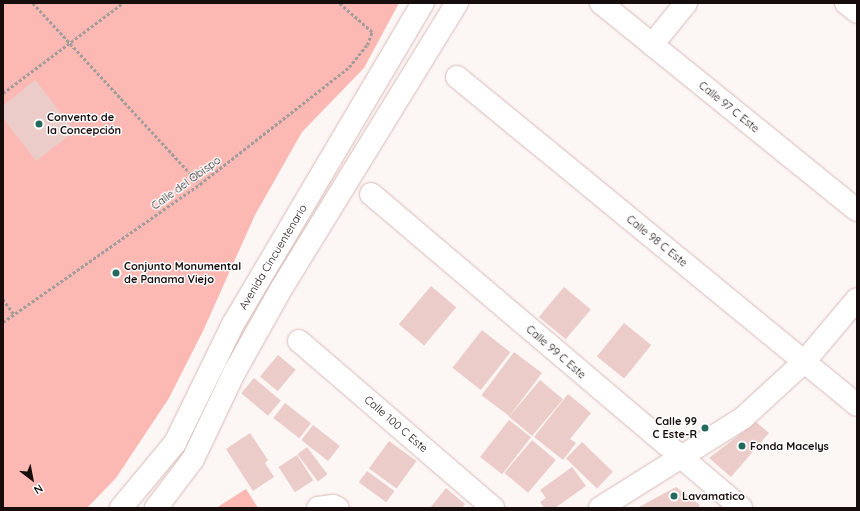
<!DOCTYPE html>
<meta charset="utf-8">
<style>
body{margin:0}
#map{position:relative;width:860px;height:511px;overflow:hidden;background:#fcf6f5;font-family:Quicksand,sans-serif}
div>[style]{position:absolute}
.green>*{inset:0;background:#fcb9b4}
.building>*{inset:0;background:#ebccc9;transform-origin:0 0}
.path>*{height:2.5px;margin-top:-1.25px;transform-origin:0;background:repeating-linear-gradient(90deg,#a49c9b 0 3px,transparent 0 5px)}
.roads{filter:drop-shadow(0 0 1px #d9bab7) drop-shadow(0 0 1px #d9bab7)}
.minor>*{height:22px;margin:-11px;padding:0 11px;transform-origin:11px;border-radius:11px;background:#fff}
.major>*{height:22px;margin:-11px;padding:0 11px;transform-origin:11px;border-radius:11px;background:#fff}
.dots>*{width:11px;height:11px;translate:-50% -50%;box-sizing:border-box;border:2px solid #fff;border-radius:50%}
span{translate:-50% -50%;white-space:nowrap;text-align:center;line-height:1.15;-webkit-text-stroke:3px #fff;paint-order:stroke}
.street-label{font-size:11px;color:#170d0c}
.poi-label{font-size:11px;color:#170d0c;font-weight:700}
.left{translate:0 -50%;text-align:left}
.right{translate:-100% -50%;text-align:right}
.frame{position:absolute;inset:0;border:4px solid #170d0c;pointer-events:none}
.north{position:absolute;left:12px;top:459px;width:40px;height:40px;-webkit-text-stroke:3px #fff;paint-order:stroke;rotate:148deg;font-size:11px;font-weight:700;line-height:16px;text-align:center;color:#170d0c}
.north::after{content:'';display:block;margin:auto;width:14px;height:18px;background:#170d0c;clip-path:polygon(50% 0,100% 100%,50% 72%,0 100%)}
</style>
<div id="map">
<div class="green">
<i style="clip-path:polygon(3px 3px,399px 3px,364px 68px,302px 132px,255px 215px,203px 331px,169px 398px,116px 478px,87px 508px,3px 508px)"></i>
<i style="clip-path:polygon(246px 489px,258px 508px,216px 508px)"></i>
</div>
<div class="building">
<i style="clip-path:polygon(35px 80px,75px 131px,36px 161px,3px 118px,3px 106px)"></i>
<i style="left:431px;top:286px;width:33px;height:50px;rotate:40deg"></i>
<i style="left:564px;top:287px;width:35px;height:39px;rotate:40deg"></i>
<i style="left:624px;top:323px;width:35px;height:43px;rotate:39deg"></i>
<i style="left:482px;top:330px;width:36px;height:48px;rotate:38deg"></i>
<i style="left:514px;top:352px;width:35px;height:54px;rotate:37deg"></i>
<i style="left:278px;top:355px;width:23px;height:28px;rotate:40deg"></i>
<i style="left:254px;top:378px;width:35px;height:20px;rotate:40deg"></i>
<i style="left:540px;top:380px;width:30px;height:48px;rotate:40deg"></i>
<i style="clip-path:polygon(568px 394px,591px 413px,570px 439px,576px 443px,563px 460px,534px 437px)"></i>
<i style="left:285px;top:403px;width:33px;height:19px;rotate:38deg"></i>
<i style="left:509px;top:420px;width:28px;height:47px;rotate:38deg"></i>
<i style="clip-path:polygon(756px 422px,769px 433px,731px 477px,709px 458px)"></i>
<i style="left:313px;top:425px;width:34px;height:19px;rotate:38deg"></i>
<i style="clip-path:polygon(250px 433px,268px 460px,265px 463px,274px 477px,253px 491px,226px 449px)"></i>
<i style="left:532px;top:440px;width:31px;height:43px;rotate:40deg"></i>
<i style="left:389px;top:441px;width:34px;height:34px;rotate:36deg"></i>
<i style="left:582px;top:442px;width:43px;height:23px;rotate:44deg"></i>
<i style="left:307px;top:447px;width:34px;height:12px;rotate:53deg"></i>
<i style="left:297px;top:455px;width:30px;height:22px;rotate:57deg"></i>
<i style="clip-path:polygon(572px 467px,586px 486px,555px 508px,544px 508px,540px 502px,546px 498px,540px 490px)"></i>
<i style="left:367px;top:471px;width:34px;height:14px;rotate:36deg"></i>
<i style="clip-path:polygon(676px 487px,700px 505px,698px 508px,637px 508px)"></i>
<i style="clip-path:polygon(446px 488px,465px 504px,462px 508px,430px 508px)"></i>
</div>
<div class="path">
<i style="left:33px;top:3px;width:246px;rotate:47.3deg"></i>
<i style="left:3px;top:93px;width:150px;rotate:-36.9deg"></i>
<i style="left:3px;top:299px;width:19px;rotate:54deg"></i>
<i style="left:3px;top:322px;width:241px;rotate:-35deg"></i>
<i style="left:200px;top:184px;width:189px;rotate:-38.1deg"></i>
<i style="left:349px;top:67px;width:28px;rotate:-51deg"></i>
<i style="left:367px;top:45px;width:14px;rotate:-69deg"></i>
<i style="left:372px;top:32px;width:44px;rotate:-138.7deg"></i>
</div>
<div class="roads">
<div class="minor">
<i style="left:601px;top:3px;width:329px;rotate:39deg"></i>
<i style="left:846px;top:3px;width:14px;rotate:39deg"></i>
<i style="left:652px;top:45px;width:54px;rotate:-51deg"></i>
<i style="left:457px;top:77px;width:517px;rotate:39.35deg"></i>
<i style="left:371px;top:194px;width:485px;rotate:40.3deg"></i>
<i style="left:299px;top:341px;width:256px;rotate:40.7deg"></i>
<i style="left:318px;top:508px;width:15px;rotate:-8deg"></i>
<i style="left:333px;top:506px;width:5px;rotate:22deg"></i>
<i style="left:600px;top:508px;width:169px;rotate:-32.2deg"></i>
<i style="left:743px;top:418px;width:83px;rotate:-42.6deg"></i>
<i style="left:804px;top:362px;width:82px;rotate:-49.9deg"></i>
</div>
<div class="major">
<i style="left:121px;top:508px;width:85px;rotate:-50.3deg"></i>
<i style="left:175px;top:443px;width:132px;rotate:-64deg"></i>
<i style="left:233px;top:324px;width:373px;rotate:-59.4deg"></i>
<i style="left:156px;top:508px;width:61px;rotate:-52.9deg"></i>
<i style="left:193px;top:459px;width:98px;rotate:-64.5deg"></i>
<i style="left:235px;top:371px;width:94px;rotate:-60.7deg"></i>
<i style="left:281px;top:289px;width:336px;rotate:-58.4deg"></i>
</div>
</div>
<div class="dots">
<i style="left:39px;top:124px;background:#23695d"></i>
<i style="left:116px;top:273px;background:#23695d"></i>
<i style="left:705px;top:428px;background:#23695d"></i>
<i style="left:742px;top:446px;background:#23695d"></i>
<i style="left:674px;top:496px;background:#23695d"></i>
</div>
<div class="street-label">
<span style="left:729px;top:107px;rotate:39deg">Calle 97 C Este</span>
<span style="left:186px;top:183px;rotate:-36deg">Calle del Obispo</span>
<span style="left:657px;top:241px;rotate:39deg">Calle 98 C Este</span>
<span style="left:273px;top:257px;rotate:-59deg">Avenida Cincuentenario</span>
<span style="left:556px;top:352px;rotate:41deg">Calle 99 C Este</span>
<span style="left:396px;top:424px;rotate:41deg">Calle 100 C Este</span>
</div>
<div class="poi-label">
<span class="left" style="left:47px;top:124px">Convento de<br>la Concepción</span>
<span class="left" style="left:124px;top:273px">Conjunto Monumental<br>de Panama Viejo</span>
<span class="right" style="left:697px;top:428px">Calle 99<br>C Este-R</span>
<span class="left" style="left:750px;top:446px">Fonda Macelys</span>
<span class="left" style="left:682px;top:496px">Lavamatico</span>
</div>
<div class="frame"></div>
<div class="north">N</div>
</div>
